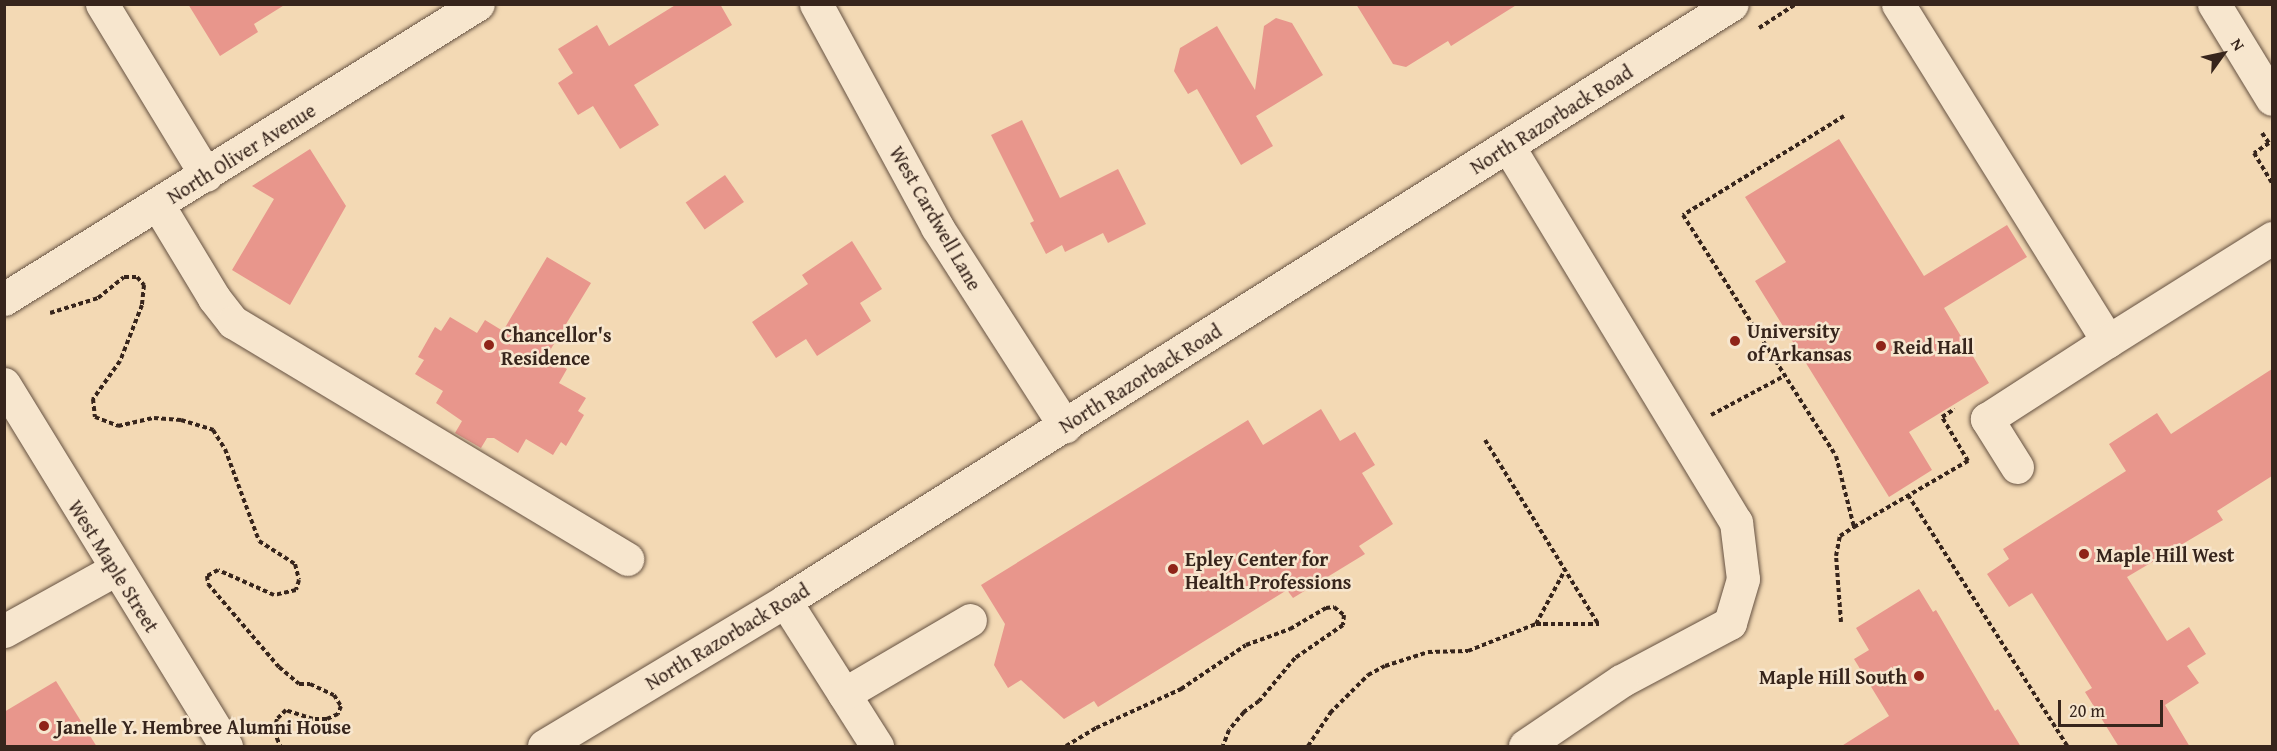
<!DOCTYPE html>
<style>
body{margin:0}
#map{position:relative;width:2277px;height:751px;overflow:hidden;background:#f3d9b4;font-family:"Gentium Book Plus",serif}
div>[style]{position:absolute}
.building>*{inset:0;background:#e8968c;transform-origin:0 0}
.path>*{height:4px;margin-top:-2px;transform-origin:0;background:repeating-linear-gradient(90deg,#37251c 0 4.5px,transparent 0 7.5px)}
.roads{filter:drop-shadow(0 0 2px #665242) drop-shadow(0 0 2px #665242)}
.minor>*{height:33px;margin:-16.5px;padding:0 16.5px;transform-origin:16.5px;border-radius:16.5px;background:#f7e6ce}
.dots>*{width:16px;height:16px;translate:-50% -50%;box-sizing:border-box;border:3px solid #f7e6ce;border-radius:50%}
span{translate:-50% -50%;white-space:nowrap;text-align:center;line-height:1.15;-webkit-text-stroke:5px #f7e6ce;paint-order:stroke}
.street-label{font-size:20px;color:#37251c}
.poi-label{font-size:20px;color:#37251c;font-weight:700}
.left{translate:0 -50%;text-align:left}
.right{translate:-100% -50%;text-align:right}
.frame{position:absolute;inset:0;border:6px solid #37251c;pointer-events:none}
.north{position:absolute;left:2193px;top:24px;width:60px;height:60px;-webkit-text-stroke:4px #f7e6ce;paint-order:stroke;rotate:57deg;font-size:16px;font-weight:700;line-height:24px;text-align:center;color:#37251c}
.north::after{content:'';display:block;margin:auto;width:21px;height:27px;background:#37251c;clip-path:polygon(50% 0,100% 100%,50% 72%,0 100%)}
.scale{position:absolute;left:2058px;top:700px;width:105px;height:27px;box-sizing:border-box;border:3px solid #37251c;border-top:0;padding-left:8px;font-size:18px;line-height:21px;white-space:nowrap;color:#37251c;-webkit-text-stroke:4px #f7e6ce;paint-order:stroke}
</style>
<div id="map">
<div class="building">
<i style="clip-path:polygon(188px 4px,286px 4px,254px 24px,258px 32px,220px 56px)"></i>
<i style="clip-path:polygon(677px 4px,720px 4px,732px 25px,634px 85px,659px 125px,620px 149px,593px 106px,578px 115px,558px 83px,573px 73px,558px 49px,597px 25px,609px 46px)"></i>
<i style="clip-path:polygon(1356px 4px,1518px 4px,1451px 46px,1448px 41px,1406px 67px,1393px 64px)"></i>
<i style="clip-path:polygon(1276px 18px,1292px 23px,1323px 75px,1256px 116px,1273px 146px,1241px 165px,1197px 89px,1188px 94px,1174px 71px,1180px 48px,1217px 26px,1255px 90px,1264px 26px)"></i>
<i style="clip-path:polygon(1022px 120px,1060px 198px,1118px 169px,1146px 224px,1108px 243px,1103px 233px,1065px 252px,1062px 245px,1046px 254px,1030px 223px,1034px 221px,991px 135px)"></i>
<i style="clip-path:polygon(1839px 139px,1924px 276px,2007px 225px,2027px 257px,1944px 308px,1989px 383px,1909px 432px,1932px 470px,1889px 497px,1755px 281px,1786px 262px,1745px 197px)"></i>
<i style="clip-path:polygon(310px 149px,346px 206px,290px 305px,232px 270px,274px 199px,252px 186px)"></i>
<i style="left:725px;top:175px;width:33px;height:48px;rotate:55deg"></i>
<i style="clip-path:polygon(852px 241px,882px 289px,860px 303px,871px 321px,817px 356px,806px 339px,776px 358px,752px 322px,808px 284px,802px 275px)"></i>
<i style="clip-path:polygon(547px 257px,591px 283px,546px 357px,567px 369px,559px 383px,586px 398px,578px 411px,584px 415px,566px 446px,561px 442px,553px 455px,526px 439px,518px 453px,494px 438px,487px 438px,481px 448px,455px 433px,462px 421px,436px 403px,443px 391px,415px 374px,424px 360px,418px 357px,435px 327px,441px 331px,450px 317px,477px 333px,485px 320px,503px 331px)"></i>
<i style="clip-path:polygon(2272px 369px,2272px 476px,2217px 511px,2223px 520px,2127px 577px,2167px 641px,2189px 627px,2206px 654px,2187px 666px,2199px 683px,2165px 705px,2190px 747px,2119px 747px,2085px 692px,2092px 688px,2032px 593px,2009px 607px,1987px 574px,2009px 559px,2003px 549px,2126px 471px,2109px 444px,2157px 413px,2171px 434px)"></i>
<i style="clip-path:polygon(1321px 409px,1340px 441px,1355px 432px,1375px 465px,1362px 473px,1393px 524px,1359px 546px,1365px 554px,1293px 598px,1287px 590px,1098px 707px,1094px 701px,1064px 719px,1021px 680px,1008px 688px,994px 665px,1005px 624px,981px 585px,1248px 420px,1263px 445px)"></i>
<i style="clip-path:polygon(1919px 589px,1933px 612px,1936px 610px,1995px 711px,1998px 709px,2021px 747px,1840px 747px,1889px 716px,1854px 659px,1869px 650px,1856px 628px)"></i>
<i style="clip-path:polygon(56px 681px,97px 747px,4px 747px,4px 712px)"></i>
</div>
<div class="path">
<i style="left:1759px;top:28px;width:44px;rotate:-33deg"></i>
<i style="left:1844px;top:116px;width:189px;rotate:148.4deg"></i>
<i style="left:1683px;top:215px;width:285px;rotate:57.6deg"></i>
<i style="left:1836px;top:456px;width:73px;rotate:75.8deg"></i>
<i style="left:1854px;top:527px;width:132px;rotate:-30.1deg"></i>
<i style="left:1968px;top:461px;width:51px;rotate:-120.6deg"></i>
<i style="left:1942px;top:417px;width:15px;rotate:-32deg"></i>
<i style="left:2262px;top:133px;width:12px;rotate:55deg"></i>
<i style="left:2269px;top:143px;width:18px;rotate:146deg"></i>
<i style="left:2254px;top:153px;width:35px;rotate:59deg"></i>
<i style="left:50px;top:313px;width:50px;rotate:-17.4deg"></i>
<i style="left:98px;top:298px;width:33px;rotate:-39deg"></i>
<i style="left:124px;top:277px;width:13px"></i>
<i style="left:137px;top:277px;width:11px;rotate:49deg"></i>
<i style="left:144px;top:285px;width:20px;rotate:96deg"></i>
<i style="left:142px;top:305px;width:60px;rotate:111.4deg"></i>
<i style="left:120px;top:361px;width:47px;rotate:125.4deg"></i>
<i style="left:93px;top:399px;width:18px;rotate:84deg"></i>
<i style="left:95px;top:417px;width:25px;rotate:21deg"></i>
<i style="left:118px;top:426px;width:37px;rotate:-13deg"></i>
<i style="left:154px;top:418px;width:27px;rotate:4deg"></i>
<i style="left:181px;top:420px;width:34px;rotate:17deg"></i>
<i style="left:213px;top:430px;width:22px;rotate:58deg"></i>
<i style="left:225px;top:449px;width:98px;rotate:69.7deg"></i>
<i style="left:259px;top:541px;width:43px;rotate:32.6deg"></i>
<i style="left:295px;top:564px;width:16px;rotate:76deg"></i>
<i style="left:299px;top:580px;width:10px;rotate:107deg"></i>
<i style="left:296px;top:590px;width:23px;rotate:167deg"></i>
<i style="left:274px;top:595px;width:61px;rotate:-155.9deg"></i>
<i style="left:218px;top:570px;width:13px;rotate:151deg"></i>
<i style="left:207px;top:576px;width:8px;rotate:83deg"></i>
<i style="left:208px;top:584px;width:109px;rotate:49.5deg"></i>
<i style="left:279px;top:667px;width:26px;rotate:40deg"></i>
<i style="left:299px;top:684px;width:11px"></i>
<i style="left:310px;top:684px;width:26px;rotate:25deg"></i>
<i style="left:334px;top:695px;width:13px;rotate:58deg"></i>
<i style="left:341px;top:706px;width:9px;rotate:111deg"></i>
<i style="left:338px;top:714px;width:12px;rotate:156deg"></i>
<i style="left:327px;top:719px;width:14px;rotate:180deg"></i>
<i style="left:313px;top:719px;width:28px;rotate:-162deg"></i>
<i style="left:286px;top:710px;width:13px;rotate:135deg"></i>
<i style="left:277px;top:719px;width:12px;rotate:104deg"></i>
<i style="left:274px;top:731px;width:16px;rotate:68deg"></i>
<i style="left:1711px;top:415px;width:83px;rotate:-28.1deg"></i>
<i style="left:1485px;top:440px;width:216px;rotate:58.4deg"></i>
<i style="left:1908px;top:495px;width:297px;rotate:57.6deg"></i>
<i style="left:1841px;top:622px;width:66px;rotate:-94.3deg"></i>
<i style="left:1836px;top:556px;width:20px;rotate:-79deg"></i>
<i style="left:1840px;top:536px;width:17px;rotate:-33deg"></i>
<i style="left:1536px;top:624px;width:61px;rotate:-61.8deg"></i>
<i style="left:1066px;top:746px;width:35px;rotate:-31deg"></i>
<i style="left:1096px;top:728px;width:94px;rotate:-24.6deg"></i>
<i style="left:1181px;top:689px;width:78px;rotate:-34.1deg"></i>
<i style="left:1246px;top:645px;width:47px;rotate:-20deg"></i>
<i style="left:1290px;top:629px;width:42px;rotate:-30.3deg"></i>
<i style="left:1326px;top:608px;width:8px;rotate:-7deg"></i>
<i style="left:1334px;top:607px;width:13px;rotate:39deg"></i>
<i style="left:1344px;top:615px;width:10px;rotate:96deg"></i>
<i style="left:1343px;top:625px;width:58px;rotate:145.5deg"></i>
<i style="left:1295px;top:658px;width:56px;rotate:129.9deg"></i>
<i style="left:1259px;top:701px;width:19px;rotate:144deg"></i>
<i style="left:1244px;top:712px;width:23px;rotate:130deg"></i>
<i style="left:1229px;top:730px;width:17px;rotate:111deg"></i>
<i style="left:1308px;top:746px;width:40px;rotate:-56deg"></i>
<i style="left:1330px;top:713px;width:54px;rotate:-45deg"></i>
<i style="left:1368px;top:675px;width:19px;rotate:-28deg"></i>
<i style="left:1385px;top:666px;width:45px;rotate:-18deg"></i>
<i style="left:1428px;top:652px;width:40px;rotate:-1.4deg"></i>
<i style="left:1468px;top:651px;width:73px;rotate:-21.7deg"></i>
<i style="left:1536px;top:624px;width:63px"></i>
</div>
<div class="roads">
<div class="minor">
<i style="left:102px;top:4px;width:200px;rotate:58.7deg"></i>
<i style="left:816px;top:4px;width:254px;rotate:61.5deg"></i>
<i style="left:937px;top:227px;width:237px;rotate:57.3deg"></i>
<i style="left:1898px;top:4px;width:397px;rotate:58.1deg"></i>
<i style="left:2108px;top:341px;width:194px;rotate:-32.1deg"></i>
<i style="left:2214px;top:4px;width:111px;rotate:58.6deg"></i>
<i style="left:1508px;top:146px;width:440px;rotate:58.8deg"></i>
<i style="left:1736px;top:522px;width:57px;rotate:83deg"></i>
<i style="left:1743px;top:579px;width:46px;rotate:106.5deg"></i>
<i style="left:1730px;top:623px;width:123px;rotate:152deg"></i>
<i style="left:1621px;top:681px;width:116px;rotate:145.9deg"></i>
<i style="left:158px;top:205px;width:109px;rotate:58.9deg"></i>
<i style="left:214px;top:298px;width:31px;rotate:52deg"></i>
<i style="left:233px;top:322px;width:460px;rotate:31deg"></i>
<i style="left:4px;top:299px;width:558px;rotate:-31.9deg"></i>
<i style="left:4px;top:384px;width:425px;rotate:58.5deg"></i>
<i style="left:2017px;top:467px;width:57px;rotate:-122deg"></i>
<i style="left:1987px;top:419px;width:144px;rotate:-32.8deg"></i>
<i style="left:785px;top:601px;width:172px;rotate:57.6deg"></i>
<i style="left:4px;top:631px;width:128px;rotate:-29deg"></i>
<i style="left:844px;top:694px;width:146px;rotate:-30.4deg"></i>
<i style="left:544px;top:746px;width:281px;rotate:-31deg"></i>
<i style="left:785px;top:601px;width:1119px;rotate:-32.23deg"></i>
</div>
</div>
<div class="dots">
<i style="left:1735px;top:341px;background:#8f2418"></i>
<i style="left:489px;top:345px;background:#8f2418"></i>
<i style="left:1881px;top:346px;background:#8f2418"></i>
<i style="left:2084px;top:554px;background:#8f2418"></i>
<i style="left:1173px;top:569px;background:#8f2418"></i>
<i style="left:1919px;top:676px;background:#8f2418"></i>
<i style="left:44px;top:726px;background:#8f2418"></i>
</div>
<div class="street-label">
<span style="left:1551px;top:119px;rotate:-32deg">North Razorback Road</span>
<span style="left:241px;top:153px;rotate:-32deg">North Oliver Avenue</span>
<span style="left:936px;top:218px;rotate:60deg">West Cardwell Lane</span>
<span style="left:1140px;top:378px;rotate:-32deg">North Razorback Road</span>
<span style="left:114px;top:566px;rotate:58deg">West Maple Street</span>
<span style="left:727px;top:636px;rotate:-31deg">North Razorback Road</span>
</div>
<div class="poi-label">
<span class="left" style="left:1747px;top:342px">University<br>of Arkansas</span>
<span class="left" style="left:501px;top:346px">Chancellor's<br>Residence</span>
<span class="left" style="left:1893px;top:346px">Reid Hall</span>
<span class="left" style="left:2096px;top:554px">Maple Hill West</span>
<span class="left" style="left:1185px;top:570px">Epley Center for<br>Health Professions</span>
<span class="right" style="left:1907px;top:676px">Maple Hill South</span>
<span class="left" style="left:56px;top:726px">Janelle Y. Hembree Alumni House</span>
</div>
<div class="frame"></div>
<div class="north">N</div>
<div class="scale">20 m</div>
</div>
